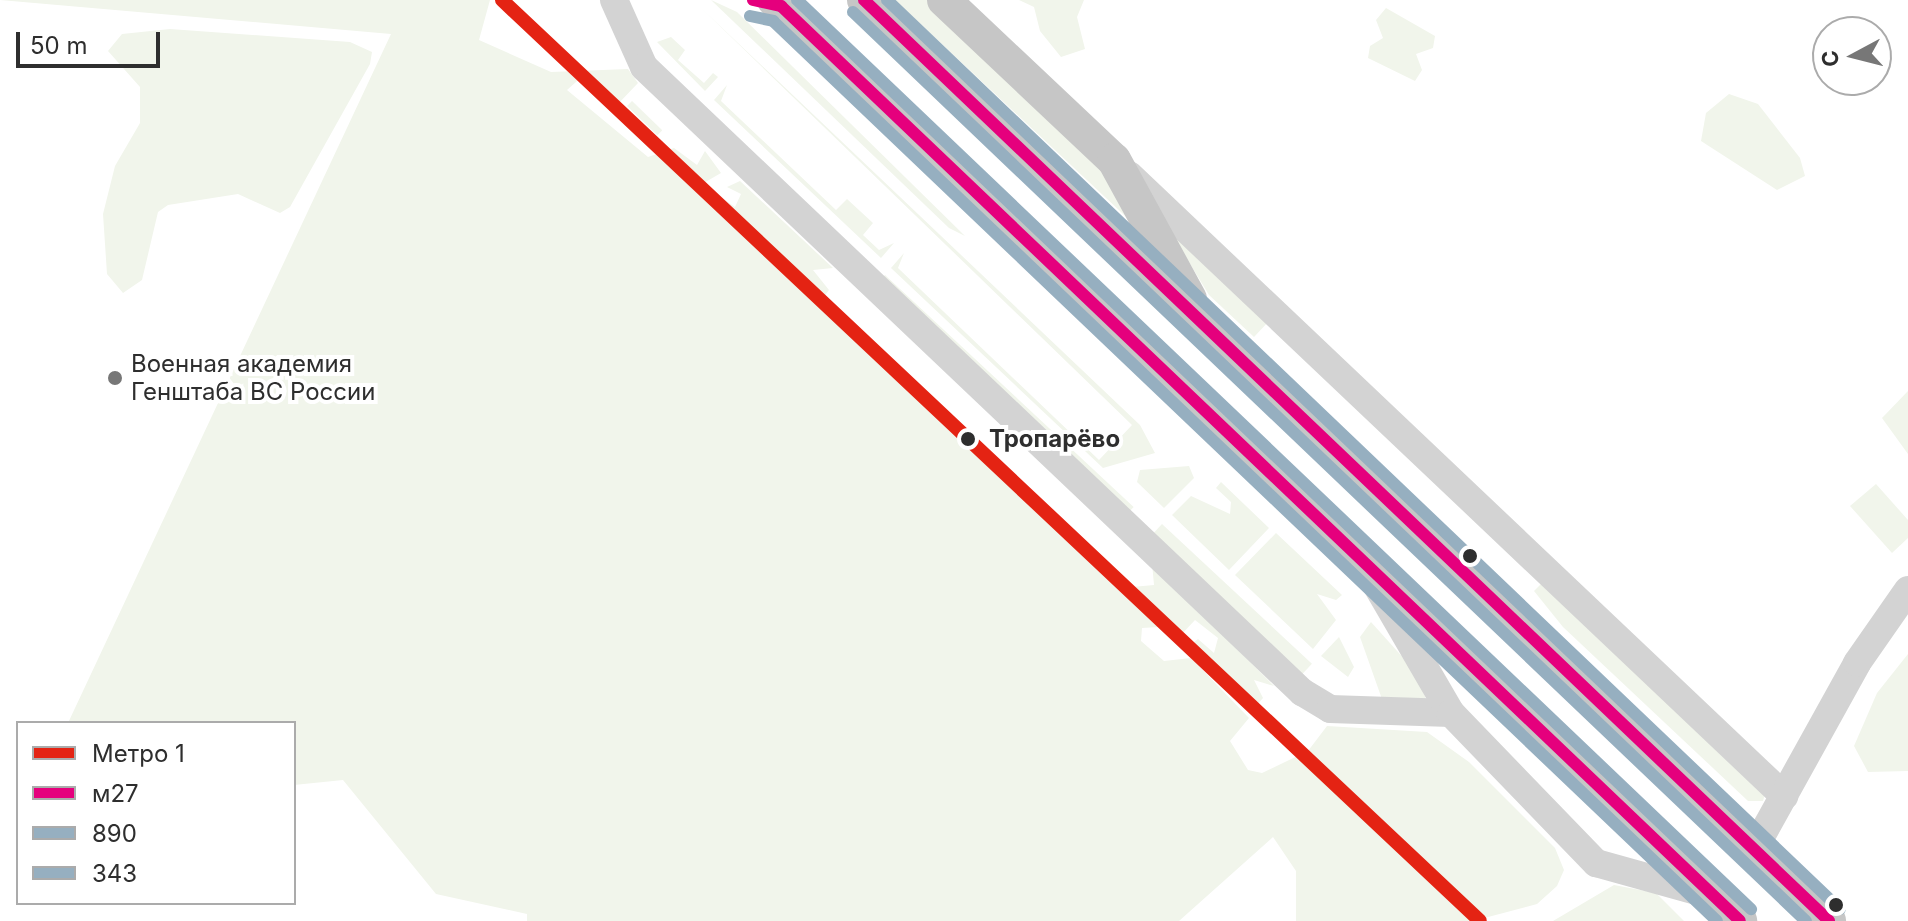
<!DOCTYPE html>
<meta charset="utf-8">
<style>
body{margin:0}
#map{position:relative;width:1908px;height:921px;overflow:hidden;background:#fff;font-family:Inter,sans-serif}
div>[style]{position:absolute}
.green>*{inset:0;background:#f1f5eb;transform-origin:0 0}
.minor>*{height:28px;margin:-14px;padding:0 14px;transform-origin:14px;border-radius:14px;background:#d3d3d3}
.major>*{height:34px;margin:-17px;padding:0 17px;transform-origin:17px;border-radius:17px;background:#c6c6c6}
.bus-1>*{height:12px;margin:-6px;padding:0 6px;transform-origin:6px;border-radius:6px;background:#e5007d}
.bus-2>*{height:12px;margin:-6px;padding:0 6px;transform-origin:6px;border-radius:6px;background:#96afc0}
.bus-3>*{height:12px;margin:-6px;padding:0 6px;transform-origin:6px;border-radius:6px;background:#96afc0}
.metro-1>*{height:14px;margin:-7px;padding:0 7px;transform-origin:7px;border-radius:7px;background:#e42313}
.dots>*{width:22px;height:22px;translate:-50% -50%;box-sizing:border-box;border:4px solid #fff;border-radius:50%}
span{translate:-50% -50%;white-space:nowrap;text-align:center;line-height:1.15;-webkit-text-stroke:8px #fff;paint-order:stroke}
.poi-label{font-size:24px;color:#2e2e2e}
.left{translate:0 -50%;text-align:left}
.stop-label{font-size:24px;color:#2e2e2e;font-weight:700}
.legend{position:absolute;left:16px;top:721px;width:280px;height:184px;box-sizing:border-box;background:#fff;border:2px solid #ababab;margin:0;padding:10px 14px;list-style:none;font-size:24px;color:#2e2e2e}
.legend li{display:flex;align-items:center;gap:16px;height:40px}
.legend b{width:40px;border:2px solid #ababab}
.north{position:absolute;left:1812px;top:16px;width:80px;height:80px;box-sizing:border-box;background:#fff;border:2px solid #ababab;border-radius:50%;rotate:263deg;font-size:22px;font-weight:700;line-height:32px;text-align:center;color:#2e2e2e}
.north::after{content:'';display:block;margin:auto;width:28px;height:36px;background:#777;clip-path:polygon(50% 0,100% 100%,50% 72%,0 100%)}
.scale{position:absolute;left:16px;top:32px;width:144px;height:36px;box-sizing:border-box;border:4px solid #2e2e2e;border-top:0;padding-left:10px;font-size:24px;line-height:28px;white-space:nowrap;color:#2e2e2e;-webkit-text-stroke:6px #fff;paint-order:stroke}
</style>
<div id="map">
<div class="green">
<i style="clip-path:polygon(0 0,490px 0,479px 40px,551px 72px,628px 69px,638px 83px,618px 104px,585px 74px,567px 90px,648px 157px,674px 148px,697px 165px,705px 151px,721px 173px,702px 184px,735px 207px,741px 194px,727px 187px,740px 181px,833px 268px,813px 270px,829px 290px,823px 298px,1151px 611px,1159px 627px,1142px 628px,1141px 641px,1164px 661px,1191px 658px,1249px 718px,1230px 741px,1248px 770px,1262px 773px,1308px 751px,1327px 726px,1427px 732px,1469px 762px,1555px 848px,1564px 870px,1557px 886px,1537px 904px,1473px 921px,1296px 921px,1296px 871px,1273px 837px,1179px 921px,527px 921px,527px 914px,436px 894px,343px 780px,294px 785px,294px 723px,68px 723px,391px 34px)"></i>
<i style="clip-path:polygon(711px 0,737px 12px,965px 236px,949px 228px)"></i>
<i style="clip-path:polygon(895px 0,934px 0,1099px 157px,1138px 228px)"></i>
<i style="clip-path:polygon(1019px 0,1084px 0,1077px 17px,1085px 49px,1061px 57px,1040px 31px,1034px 7px)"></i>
<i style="clip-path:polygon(698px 5px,1140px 425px,1155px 453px,1103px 468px,891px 268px,904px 253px,898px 268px,1099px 460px,1132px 425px)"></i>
<i style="clip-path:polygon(1386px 8px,1435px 36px,1433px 48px,1416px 54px,1422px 70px,1415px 81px,1368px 58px,1370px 46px,1383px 38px,1376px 20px)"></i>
<i style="clip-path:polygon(170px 29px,350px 42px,372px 52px,370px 64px,290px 207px,280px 213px,238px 194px,168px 205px,158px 212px,142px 280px,123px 293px,107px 274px,103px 214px,115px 166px,140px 123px,140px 87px,108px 51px,122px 34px)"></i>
<i style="clip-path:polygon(671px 37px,685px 50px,678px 60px,704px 83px,713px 73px,718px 77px,705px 91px,657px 42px)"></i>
<i style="clip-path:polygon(727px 85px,721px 101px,836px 210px,847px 199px,873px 223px,863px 235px,879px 250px,894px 243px,881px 258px,714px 100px)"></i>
<i style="clip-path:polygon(1729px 94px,1758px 104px,1800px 158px,1805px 176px,1777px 190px,1701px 141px,1706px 113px)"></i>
<i style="left:632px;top:101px;width:42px;height:7px;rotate:44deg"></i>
<i style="clip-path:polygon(1167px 226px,1270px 320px,1254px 337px,1209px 295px)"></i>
<i style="left:885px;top:275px;width:340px;height:6px;rotate:43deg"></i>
<i style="clip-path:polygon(1908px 391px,1908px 454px,1882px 418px)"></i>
<i style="clip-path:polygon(1189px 466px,1194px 478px,1164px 508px,1137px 482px,1140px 470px)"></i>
<i style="clip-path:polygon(1221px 482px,1269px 528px,1229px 570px,1172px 515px,1191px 496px,1230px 514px,1231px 502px,1216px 488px)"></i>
<i style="clip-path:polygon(1876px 484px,1908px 520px,1908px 538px,1892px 553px,1850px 506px)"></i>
<i style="left:1162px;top:524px;width:205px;height:15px;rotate:43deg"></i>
<i style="clip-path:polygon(1276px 533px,1342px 595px,1336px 600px,1317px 594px,1336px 620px,1313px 649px,1235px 575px)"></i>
<i style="clip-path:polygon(1152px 563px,1274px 686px,1254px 680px,1263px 698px,1256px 706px,1190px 645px,1198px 639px,1214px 653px,1218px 638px,1195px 620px,1181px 635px,1132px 587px,1154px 585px)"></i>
<i style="clip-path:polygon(1544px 581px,1765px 794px,1763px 801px,1748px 801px,1563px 627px,1534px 591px)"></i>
<i style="clip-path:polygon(1371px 622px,1416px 672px,1427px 702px,1383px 702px,1360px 637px)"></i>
<i style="clip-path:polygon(1339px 637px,1354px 667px,1348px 677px,1321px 656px)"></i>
<i style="clip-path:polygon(1908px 654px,1908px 771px,1868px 772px,1854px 746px,1877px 693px)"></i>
<i style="clip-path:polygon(1614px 885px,1656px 893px,1684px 921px,1553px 921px)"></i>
</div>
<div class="minor">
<i style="left:614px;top:0;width:73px;rotate:65.9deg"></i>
<i style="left:644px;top:67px;width:908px;rotate:43.53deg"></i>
<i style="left:1302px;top:692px;width:33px;rotate:31deg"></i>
<i style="left:1330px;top:709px;width:121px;rotate:1.9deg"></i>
<i style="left:1129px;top:175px;width:903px;rotate:43.47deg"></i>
<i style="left:1377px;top:586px;width:147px;rotate:59.8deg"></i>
<i style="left:1451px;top:713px;width:209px;rotate:46deg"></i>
<i style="left:1596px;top:863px;width:123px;rotate:15.6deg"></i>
<i style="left:1753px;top:851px;width:215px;rotate:-61deg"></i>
<i style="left:1857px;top:663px;width:89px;rotate:-55.1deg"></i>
</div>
<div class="major">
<i style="left:774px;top:0;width:1335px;rotate:43.63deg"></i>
<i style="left:864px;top:0;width:1334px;rotate:43.66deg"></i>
<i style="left:944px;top:0;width:233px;rotate:43.3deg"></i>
<i style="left:1114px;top:160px;width:158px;rotate:61.3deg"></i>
</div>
<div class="bus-1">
<i style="left:753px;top:0;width:29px;rotate:12deg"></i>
<i style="left:781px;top:6px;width:1325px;rotate:43.65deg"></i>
<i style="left:864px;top:0;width:1334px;rotate:43.66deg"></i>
</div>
<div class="bus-2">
<i style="left:853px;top:12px;width:1317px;rotate:43.65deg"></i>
<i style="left:750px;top:16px;width:24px;rotate:12deg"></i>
<i style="left:773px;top:21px;width:1304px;rotate:43.63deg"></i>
</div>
<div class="bus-3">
<i style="left:797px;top:0;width:1318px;rotate:43.62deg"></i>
<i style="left:887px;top:0;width:1317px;rotate:43.65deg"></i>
</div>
<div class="metro-1">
<i style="left:502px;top:0;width:1343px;rotate:43.28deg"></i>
</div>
<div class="dots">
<i style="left:115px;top:378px;background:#777"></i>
<i style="left:968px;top:439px;background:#2e2e2e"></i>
<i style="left:1470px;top:556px;background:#2e2e2e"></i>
<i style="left:1836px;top:905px;background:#2e2e2e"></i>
</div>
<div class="poi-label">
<span class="left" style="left:131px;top:378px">Военная академия<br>Генштаба ВС России</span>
</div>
<div class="stop-label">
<span class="left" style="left:989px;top:439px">Тропарёво</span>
</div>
<ul class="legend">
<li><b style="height:10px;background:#e42313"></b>Метро 1</li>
<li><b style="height:10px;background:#e5007d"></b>м27</li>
<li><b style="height:10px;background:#96afc0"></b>890</li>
<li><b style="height:10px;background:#96afc0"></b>343</li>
</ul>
<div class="north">С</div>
<div class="scale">50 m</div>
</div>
